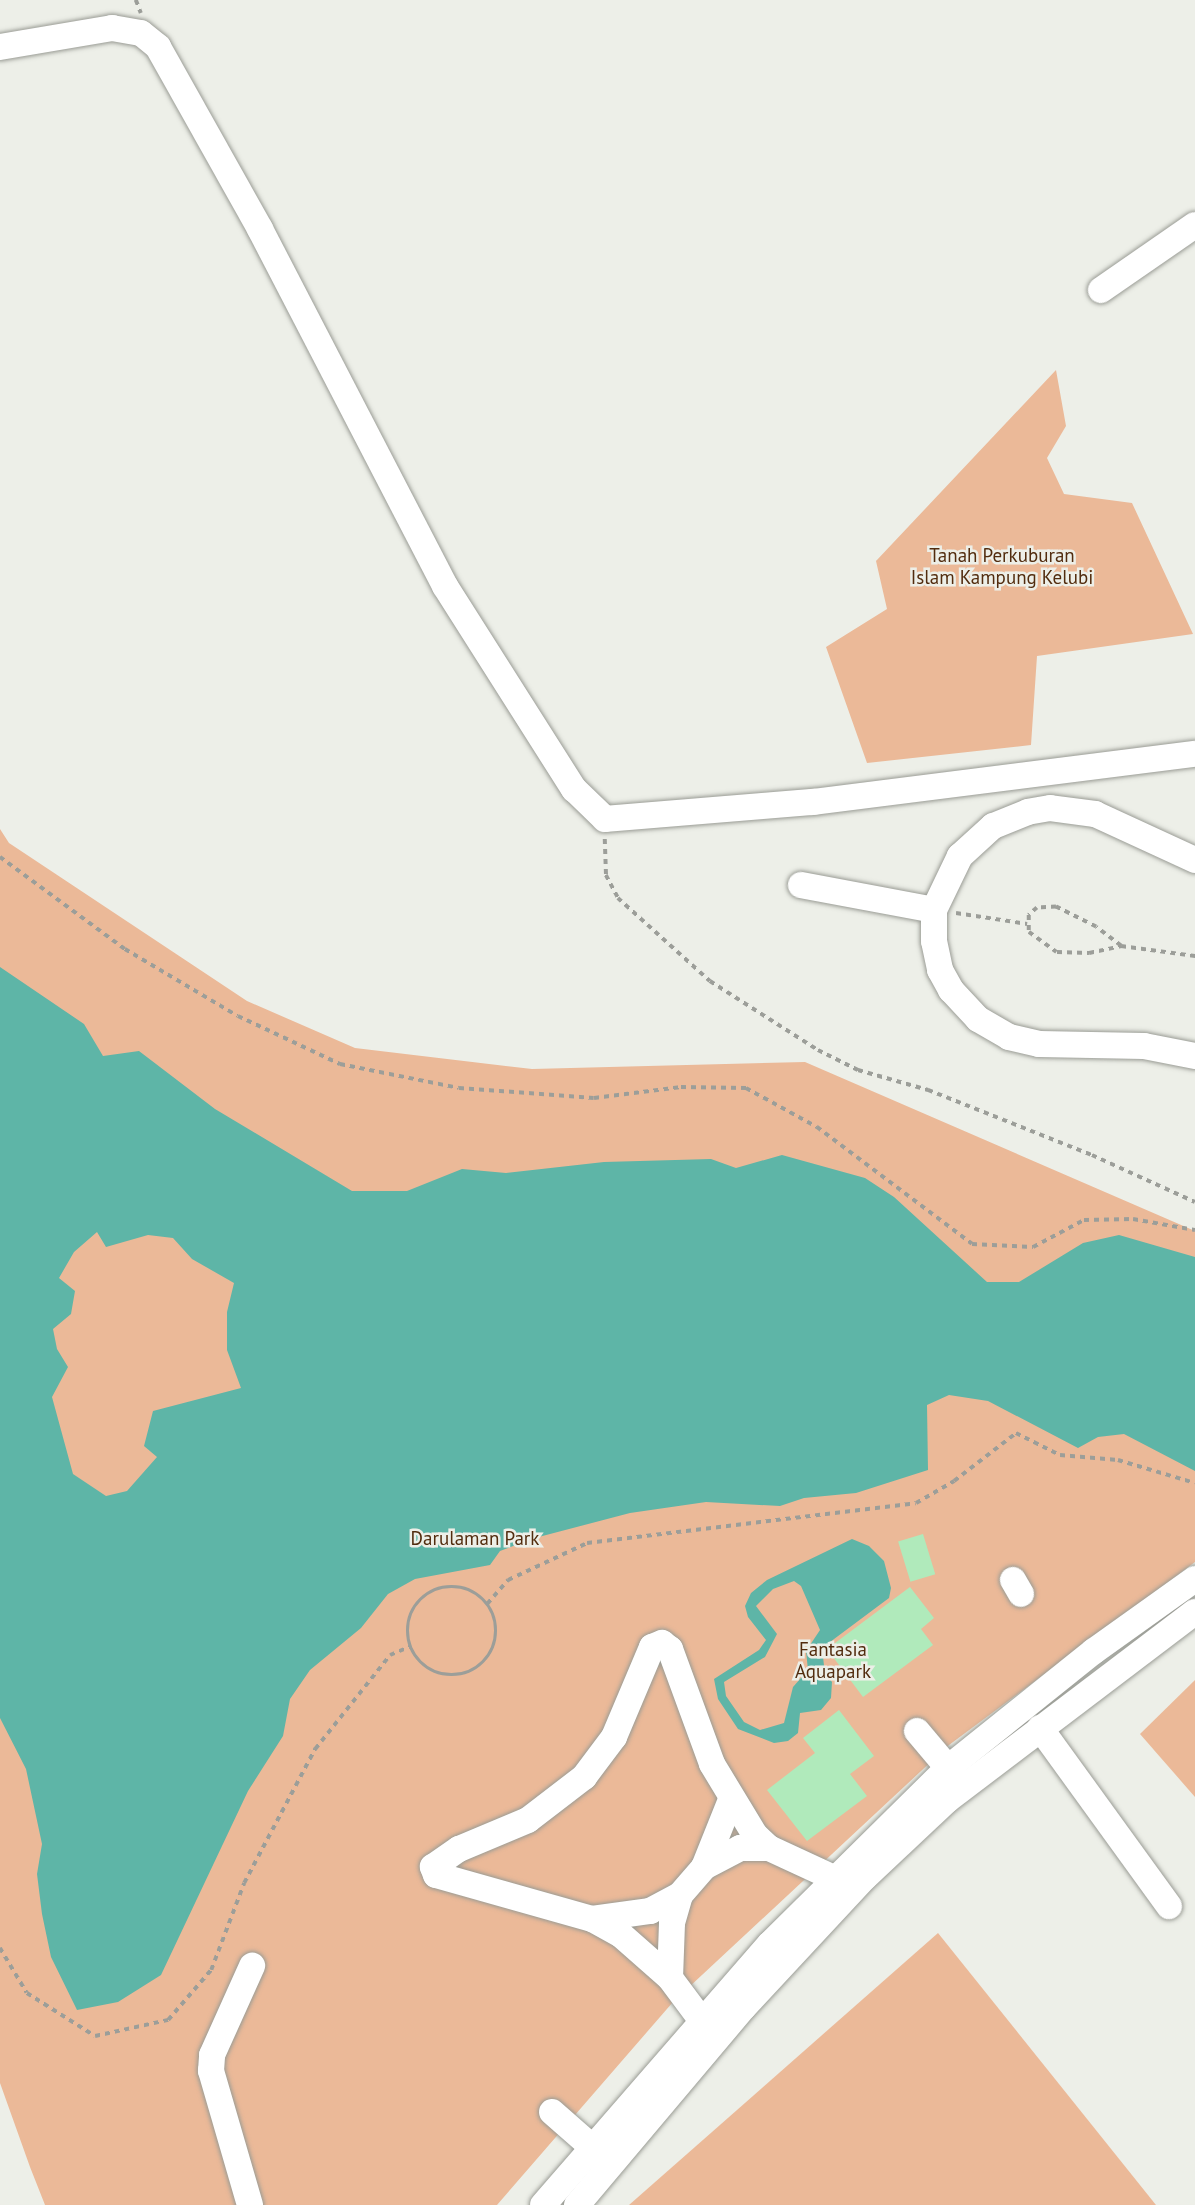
<!DOCTYPE html>
<style>
body{margin:0}
#map{position:relative;width:1195px;height:2205px;overflow:hidden;background:#edefe8;font-family:"PT Sans",sans-serif}
div>[style]{position:absolute}
.green>*{inset:0;background:#ebb998}
.water>*{inset:0;background:#5eb5a7}
.building>*{inset:0;background:#b0eabb;transform-origin:0 0}
.path>*{height:3.5px;margin-top:-1.75px;transform-origin:0;background:repeating-linear-gradient(90deg,#9c9e99 0 5px,transparent 0 10px)}
.path>.ring{margin:-1.75px;padding:0;box-sizing:content-box;background:none;border:3.5px solid #9c9e99;border-radius:50%}
.roads{filter:drop-shadow(0 0 2px #9a9c95) drop-shadow(0 0 2px #9a9c95)}
.minor>*{height:26px;margin:-13px;padding:0 13px;transform-origin:13px;border-radius:13px;background:#fff}
span{translate:-50% -50%;white-space:nowrap;text-align:center;line-height:1.15;-webkit-text-stroke:5px #edefe8;paint-order:stroke}
.park-label{font-size:19px;color:#522c0e}
</style>
<div id="map">
<div class="green">
<i style="clip-path:polygon(1056px 370px,1066px 426px,1047px 458px,1064px 494px,1132px 503px,1193px 634px,1037px 656px,1031px 745px,867px 763px,826px 647px,887px 609px,876px 561px)"></i>
<i style="clip-path:polygon(0 829px,9px 843px,247px 1001px,355px 1048px,532px 1069px,805px 1062px,1195px 1231px,1195px 1562px,949px 1745px,673px 2002px,497px 2205px,45px 2205px,30px 2167px,0 2083px)"></i>
<i style="clip-path:polygon(1195px 1680px,1195px 1797px,1140px 1734px)"></i>
<i style="clip-path:polygon(938px 1933px,1156px 2205px,629px 2205px)"></i>
</div>
<div class="water">
<i style="clip-path:polygon(evenodd,0 967px,84px 1024px,103px 1056px,139px 1051px,215px 1109px,352px 1191px,407px 1191px,462px 1169px,506px 1173px,604px 1162px,711px 1159px,736px 1168px,782px 1155px,865px 1178px,894px 1197px,987px 1282px,1019px 1282px,1083px 1243px,1119px 1235px,1195px 1257px,1195px 1471px,1124px 1434px,1098px 1437px,1078px 1448px,988px 1401px,949px 1395px,927px 1405px,928px 1470px,856px 1493px,804px 1498px,780px 1506px,706px 1502px,630px 1513px,531px 1539px,500px 1551px,490px 1565px,415px 1579px,388px 1594px,361px 1628px,310px 1670px,290px 1699px,283px 1736px,248px 1791px,161px 1975px,118px 2002px,77px 2010px,51px 1957px,42px 1914px,37px 1874px,42px 1844px,26px 1769px,0 1718px,0 967px,97px 1232px,106px 1247px,148px 1235px,173px 1238px,192px 1259px,234px 1283px,227px 1312px,227px 1350px,241px 1388px,153px 1411px,144px 1446px,157px 1457px,127px 1491px,106px 1496px,73px 1474px,52px 1397px,68px 1367px,57px 1349px,53px 1329px,71px 1314px,75px 1291px,59px 1278px,74px 1252px,97px 1232px)"></i>
<i style="clip-path:polygon(evenodd,852px 1539px,869px 1546px,884px 1561px,891px 1588px,889px 1598px,822px 1648px,825px 1674px,832px 1682px,831px 1698px,821px 1710px,800px 1713px,798px 1733px,788px 1741px,774px 1743px,738px 1729px,718px 1699px,714px 1679px,759px 1650px,766px 1640px,748px 1617px,745px 1606px,751px 1593px,767px 1580px,852px 1539px,794px 1581px,801px 1586px,820px 1630px,806px 1651px,808px 1670px,793px 1687px,784px 1723px,760px 1730px,744px 1722px,726px 1696px,724px 1682px,765px 1657px,777px 1634px,756px 1606px,773px 1589px,794px 1581px)"></i>
</div>
<div class="building">
<i style="left:923px;top:1534px;width:42px;height:26px;rotate:73deg"></i>
<i style="clip-path:polygon(910px 1587px,934px 1618px,921px 1629px,933px 1645px,863px 1697px,827px 1649px)"></i>
<i style="clip-path:polygon(839px 1710px,874px 1756px,850px 1774px,867px 1796px,807px 1841px,767px 1790px,815px 1753px,803px 1738px)"></i>
</div>
<div class="path">
<i style="left:136px;top:0;width:14px;rotate:69deg"></i>
<i style="left:605px;top:839px;width:36px;rotate:88deg"></i>
<i style="left:606px;top:875px;width:26px;rotate:62deg"></i>
<i style="left:618px;top:898px;width:124px;rotate:42.1deg"></i>
<i style="left:710px;top:981px;width:128px;rotate:32.6deg"></i>
<i style="left:818px;top:1050px;width:45px;rotate:26.6deg"></i>
<i style="left:858px;top:1070px;width:73px;rotate:15.9deg"></i>
<i style="left:928px;top:1090px;width:176px;rotate:21.6deg"></i>
<i style="left:1092px;top:1155px;width:113px;rotate:24.5deg"></i>
<i style="left:0;top:857px;width:155px;rotate:36.4deg"></i>
<i style="left:125px;top:949px;width:131px;rotate:30.7deg"></i>
<i style="left:238px;top:1016px;width:113px;rotate:25.2deg"></i>
<i style="left:340px;top:1064px;width:121px;rotate:11.4deg"></i>
<i style="left:459px;top:1088px;width:135px;rotate:4.2deg"></i>
<i style="left:594px;top:1098px;width:88px;rotate:-7.2deg"></i>
<i style="left:681px;top:1087px;width:65px;rotate:0.9deg"></i>
<i style="left:746px;top:1088px;width:81px;rotate:28.8deg"></i>
<i style="left:817px;top:1127px;width:194px;rotate:37deg"></i>
<i style="left:972px;top:1244px;width:61px;rotate:2.8deg"></i>
<i style="left:1033px;top:1247px;width:58px;rotate:-27.9deg"></i>
<i style="left:1084px;top:1220px;width:49px;rotate:-1.2deg"></i>
<i style="left:1133px;top:1219px;width:63px;rotate:10.1deg"></i>
<i style="left:956px;top:913px;width:72px;rotate:8.8deg"></i>
<i style="left:1121px;top:946px;width:31px;rotate:-143deg"></i>
<i style="left:1096px;top:927px;width:45px;rotate:-153.4deg"></i>
<i style="left:1056px;top:907px;width:19px;rotate:177deg"></i>
<i style="left:1037px;top:908px;width:11px;rotate:139deg"></i>
<i style="left:1029px;top:915px;width:17px;rotate:90deg"></i>
<i style="left:1029px;top:932px;width:34px;rotate:36deg"></i>
<i style="left:1057px;top:952px;width:32px;rotate:2deg"></i>
<i style="left:1089px;top:953px;width:33px;rotate:-12deg"></i>
<i style="left:1121px;top:946px;width:75px;rotate:7.7deg"></i>
<i class="ring" style="left:408px;top:1587px;width:84.5px;height:84.5px"></i>
<i style="left:487px;top:1604px;width:32px;rotate:-49deg"></i>
<i style="left:508px;top:1580px;width:87px;rotate:-25.1deg"></i>
<i style="left:587px;top:1543px;width:331px;rotate:-6.9deg"></i>
<i style="left:916px;top:1503px;width:44px;rotate:-30.1deg"></i>
<i style="left:954px;top:1481px;width:78px;rotate:-37.7deg"></i>
<i style="left:1016px;top:1433px;width:49px;rotate:26.6deg"></i>
<i style="left:1060px;top:1455px;width:58px;rotate:4.9deg"></i>
<i style="left:1118px;top:1460px;width:80px;rotate:16.6deg"></i>
<i style="left:0;top:1948px;width:52px;rotate:59deg"></i>
<i style="left:27px;top:1993px;width:80px;rotate:32.3deg"></i>
<i style="left:95px;top:2036px;width:75px;rotate:-12.4deg"></i>
<i style="left:168px;top:2020px;width:66px;rotate:-49.3deg"></i>
<i style="left:211px;top:1970px;width:93px;rotate:-69.2deg"></i>
<i style="left:244px;top:1883px;width:152px;rotate:-62.1deg"></i>
<i style="left:315px;top:1749px;width:120px;rotate:-51.4deg"></i>
<i style="left:390px;top:1655px;width:23px;rotate:-23deg"></i>
</div>
<div class="roads">
<div class="minor">
<i style="left:0;top:47px;width:114px;rotate:-9.6deg"></i>
<i style="left:112px;top:28px;width:29px;rotate:10deg"></i>
<i style="left:141px;top:33px;width:22px;rotate:39deg"></i>
<i style="left:158px;top:47px;width:209px;rotate:60.7deg"></i>
<i style="left:260px;top:229px;width:402px;rotate:62.6deg"></i>
<i style="left:445px;top:586px;width:241px;rotate:57.6deg"></i>
<i style="left:574px;top:789px;width:43px;rotate:44.1deg"></i>
<i style="left:605px;top:819px;width:209px;rotate:-4.7deg"></i>
<i style="left:813px;top:802px;width:385px;rotate:-7.2deg"></i>
<i style="left:1101px;top:290px;width:114px;rotate:-34.7deg"></i>
<i style="left:1195px;top:860px;width:110px;rotate:-155.3deg"></i>
<i style="left:1095px;top:814px;width:45px;rotate:-172.4deg"></i>
<i style="left:1050px;top:808px;width:22px;rotate:170deg"></i>
<i style="left:1028px;top:812px;width:38px;rotate:158deg"></i>
<i style="left:993px;top:826px;width:45px;rotate:137.7deg"></i>
<i style="left:960px;top:856px;width:60px;rotate:115.7deg"></i>
<i style="left:934px;top:910px;width:31px;rotate:90deg"></i>
<i style="left:934px;top:941px;width:30px;rotate:78deg"></i>
<i style="left:940px;top:970px;width:23px;rotate:61deg"></i>
<i style="left:951px;top:990px;width:40px;rotate:47deg"></i>
<i style="left:978px;top:1019px;width:36px;rotate:30deg"></i>
<i style="left:1009px;top:1037px;width:31px;rotate:13deg"></i>
<i style="left:1039px;top:1044px;width:105px;rotate:1.1deg"></i>
<i style="left:1144px;top:1046px;width:52px;rotate:11.1deg"></i>
<i style="left:801px;top:885px;width:135px;rotate:10.6deg"></i>
<i style="left:1013px;top:1580px;width:16px;rotate:60deg"></i>
<i style="left:1040px;top:1728px;width:220px;rotate:54.1deg"></i>
<i style="left:917px;top:1731px;width:48px;rotate:50deg"></i>
<i style="left:704px;top:1867px;width:41px;rotate:-27.8deg"></i>
<i style="left:740px;top:1848px;width:29px"></i>
<i style="left:592px;top:1919px;width:59px;rotate:-7.9deg"></i>
<i style="left:650px;top:1911px;width:34px;rotate:-28deg"></i>
<i style="left:680px;top:1895px;width:37px;rotate:-49deg"></i>
<i style="left:704px;top:1867px;width:72px;rotate:-68.1deg"></i>
<i style="left:670px;top:1978px;width:55px;rotate:-87.9deg"></i>
<i style="left:672px;top:1923px;width:29px;rotate:-74deg"></i>
<i style="left:702px;top:2021px;width:54px;rotate:-126.7deg"></i>
<i style="left:670px;top:1978px;width:65px;rotate:-138.7deg"></i>
<i style="left:621px;top:1935px;width:33px;rotate:-151deg"></i>
<i style="left:592px;top:1919px;width:162px;rotate:-164.2deg"></i>
<i style="left:436px;top:1875px;width:9px;rotate:-111deg"></i>
<i style="left:433px;top:1867px;width:32px;rotate:-35deg"></i>
<i style="left:459px;top:1849px;width:75px;rotate:-22.8deg"></i>
<i style="left:528px;top:1820px;width:71px;rotate:-37.5deg"></i>
<i style="left:584px;top:1777px;width:50px;rotate:-53.1deg"></i>
<i style="left:614px;top:1737px;width:98px;rotate:-67.1deg"></i>
<i style="left:652px;top:1647px;width:11px;rotate:-22deg"></i>
<i style="left:662px;top:1643px;width:10px;rotate:37deg"></i>
<i style="left:670px;top:1649px;width:122px;rotate:69.9deg"></i>
<i style="left:712px;top:1764px;width:83px;rotate:58.8deg"></i>
<i style="left:755px;top:1835px;width:19px;rotate:43deg"></i>
<i style="left:769px;top:1848px;width:72px;rotate:24.8deg"></i>
<i style="left:552px;top:2112px;width:55px;rotate:41.3deg"></i>
<i style="left:250px;top:2205px;width:140px;rotate:-106.2deg"></i>
<i style="left:211px;top:2071px;width:16px;rotate:-86deg"></i>
<i style="left:212px;top:2055px;width:98px;rotate:-65.8deg"></i>
<i style="left:543px;top:2205px;width:346px;rotate:-49deg"></i>
<i style="left:770px;top:1944px;width:250px;rotate:-44.7deg"></i>
<i style="left:948px;top:1768px;width:187px;rotate:-38.7deg"></i>
<i style="left:1094px;top:1651px;width:124px;rotate:-35.5deg"></i>
<i style="left:577px;top:2205px;width:259px;rotate:-49.9deg"></i>
<i style="left:744px;top:2007px;width:178px;rotate:-47.1deg"></i>
<i style="left:865px;top:1877px;width:112px;rotate:-43.2deg"></i>
<i style="left:947px;top:1800px;width:311px;rotate:-37.2deg"></i>
</div>
</div>
<div class="park-label">
<span style="left:1002px;top:567px">Tanah Perkuburan<br>Islam Kampung Kelubi</span>
<span style="left:475px;top:1539px">Darulaman Park</span>
<span style="left:833px;top:1661px">Fantasia<br>Aquapark</span>
</div>
</div>
